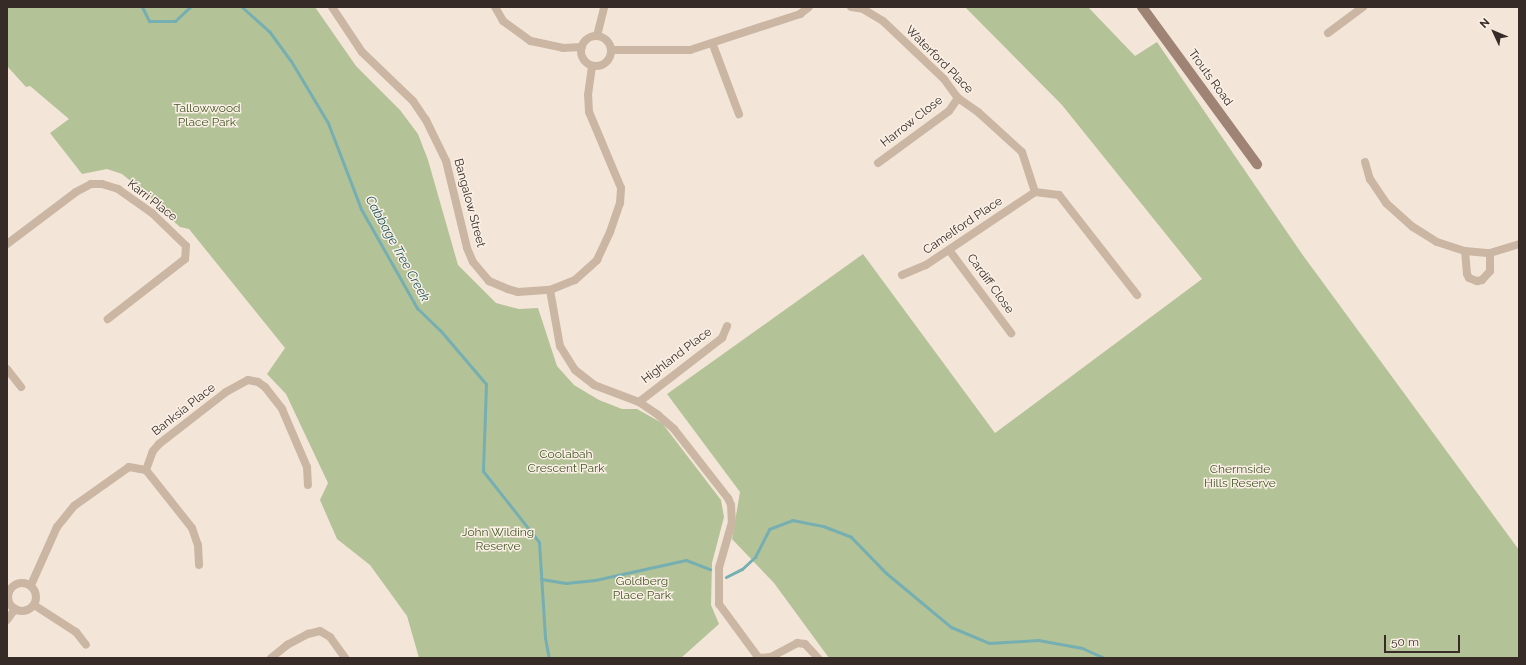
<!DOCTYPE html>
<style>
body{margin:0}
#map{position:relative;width:1526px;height:665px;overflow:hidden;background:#f3e6d8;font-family:Raleway,sans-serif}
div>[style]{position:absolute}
.green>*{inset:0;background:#b4c298}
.stream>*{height:3px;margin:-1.5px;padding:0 1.5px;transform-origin:1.5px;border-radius:1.5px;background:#76afb1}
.street>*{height:8px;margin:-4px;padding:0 4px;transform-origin:4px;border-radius:4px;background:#cbb6a4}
.street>.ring{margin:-4px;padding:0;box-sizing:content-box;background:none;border:8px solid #cbb6a4;border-radius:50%}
.secondary>*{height:10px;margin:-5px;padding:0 5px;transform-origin:5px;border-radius:5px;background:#9f8475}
span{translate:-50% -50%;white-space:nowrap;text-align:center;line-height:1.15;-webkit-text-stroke:3px #faf0e5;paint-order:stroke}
.street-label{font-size:12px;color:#362b26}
.park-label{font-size:12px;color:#455628}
.water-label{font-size:13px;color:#19565a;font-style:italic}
.frame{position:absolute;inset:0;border:8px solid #362b26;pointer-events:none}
.north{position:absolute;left:1474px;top:12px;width:40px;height:40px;-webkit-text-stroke:3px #faf0e5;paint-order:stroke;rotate:314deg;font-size:11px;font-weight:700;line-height:16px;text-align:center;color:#362b26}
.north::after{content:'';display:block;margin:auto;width:14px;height:18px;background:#362b26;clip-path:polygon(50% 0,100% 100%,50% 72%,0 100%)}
.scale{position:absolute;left:1384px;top:635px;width:76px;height:18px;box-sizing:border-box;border:2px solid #362b26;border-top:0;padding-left:5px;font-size:12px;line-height:14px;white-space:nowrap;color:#362b26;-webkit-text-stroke:3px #faf0e5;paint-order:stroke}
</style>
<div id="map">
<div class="green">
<i style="clip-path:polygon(7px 7px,315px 7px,356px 66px,400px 110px,418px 134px,428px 160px,458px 265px,496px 303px,519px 309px,538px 308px,557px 366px,574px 385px,599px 400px,622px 409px,637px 409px,662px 423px,721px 500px,724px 517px,712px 563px,711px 605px,719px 624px,681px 658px,419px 658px,407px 616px,370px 565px,337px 539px,320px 500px,328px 483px,286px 394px,267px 374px,285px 348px,189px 229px,180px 227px,171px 219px,148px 195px,122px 174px,107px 169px,82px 174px,50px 133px,69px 119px,30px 86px,26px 87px,7px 66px)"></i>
<i style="clip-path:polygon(965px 7px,1088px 7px,1135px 56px,1157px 42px,1302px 254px,1519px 550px,1519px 658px,829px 658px,774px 583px,732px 539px,740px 492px,667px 394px,863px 254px,995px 433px,1202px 279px,1062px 105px)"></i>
</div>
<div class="stream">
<i style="left:142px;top:7px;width:16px;rotate:63deg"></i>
<i style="left:149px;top:21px;width:26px"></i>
<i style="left:175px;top:21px;width:21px;rotate:-43deg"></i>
<i style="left:242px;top:7px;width:36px;rotate:42deg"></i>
<i style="left:269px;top:31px;width:37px;rotate:54deg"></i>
<i style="left:291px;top:61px;width:72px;rotate:59.2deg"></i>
<i style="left:328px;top:123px;width:92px;rotate:69deg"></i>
<i style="left:361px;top:209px;width:114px;rotate:60.5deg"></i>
<i style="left:417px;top:308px;width:32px;rotate:44deg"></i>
<i style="left:440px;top:330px;width:71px;rotate:49.6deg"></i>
<i style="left:486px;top:384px;width:87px;rotate:92deg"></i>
<i style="left:483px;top:471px;width:90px;rotate:51.7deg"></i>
<i style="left:539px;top:542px;width:96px;rotate:86.4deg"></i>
<i style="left:545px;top:638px;width:20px;rotate:79deg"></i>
<i style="left:726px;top:577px;width:18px;rotate:-27deg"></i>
<i style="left:742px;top:569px;width:18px;rotate:-43deg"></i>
<i style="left:755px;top:557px;width:31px;rotate:-63deg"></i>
<i style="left:769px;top:529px;width:25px;rotate:-21deg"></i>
<i style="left:792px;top:520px;width:32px;rotate:11deg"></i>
<i style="left:823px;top:526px;width:30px;rotate:21deg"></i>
<i style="left:851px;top:537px;width:50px;rotate:45.8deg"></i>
<i style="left:886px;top:573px;width:85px;rotate:39.7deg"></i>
<i style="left:951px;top:627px;width:41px;rotate:22.8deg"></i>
<i style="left:989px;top:643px;width:49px;rotate:-3.5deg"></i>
<i style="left:1038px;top:640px;width:45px;rotate:10.3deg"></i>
<i style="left:1082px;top:648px;width:24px;rotate:24deg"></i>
<i style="left:541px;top:579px;width:25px;rotate:9deg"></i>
<i style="left:566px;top:583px;width:29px;rotate:-6deg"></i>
<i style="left:595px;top:580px;width:93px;rotate:-12.4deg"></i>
<i style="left:686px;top:560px;width:26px;rotate:21deg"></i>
</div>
<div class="street">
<i style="left:332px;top:7px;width:54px;rotate:56.3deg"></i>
<i style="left:362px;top:52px;width:71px;rotate:43.9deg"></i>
<i style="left:413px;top:101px;width:23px;rotate:56deg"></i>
<i style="left:426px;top:120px;width:46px;rotate:64deg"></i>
<i style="left:446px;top:161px;width:89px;rotate:76.4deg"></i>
<i style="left:467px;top:248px;width:15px;rotate:67deg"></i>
<i style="left:473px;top:262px;width:25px;rotate:50deg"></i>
<i style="left:489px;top:281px;width:21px;rotate:23deg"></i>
<i style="left:508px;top:289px;width:10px;rotate:17deg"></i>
<i style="left:518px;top:292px;width:32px;rotate:-4deg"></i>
<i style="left:550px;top:290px;width:27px;rotate:-22deg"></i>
<i style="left:575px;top:280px;width:30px;rotate:-42deg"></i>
<i style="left:597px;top:260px;width:31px;rotate:-65deg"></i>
<i style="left:610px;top:232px;width:31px;rotate:-71deg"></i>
<i style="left:620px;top:203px;width:15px;rotate:-86deg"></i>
<i style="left:621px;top:188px;width:82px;rotate:-112.8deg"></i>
<i style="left:589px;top:112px;width:17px;rotate:-93deg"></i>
<i style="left:588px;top:95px;width:29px;rotate:-82deg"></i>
<i style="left:495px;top:7px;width:16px;rotate:60deg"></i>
<i style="left:503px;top:21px;width:34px;rotate:36deg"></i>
<i style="left:531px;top:41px;width:33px;rotate:12deg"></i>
<i style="left:563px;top:48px;width:19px;rotate:-3deg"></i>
<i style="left:851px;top:7px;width:12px;rotate:9deg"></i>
<i style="left:863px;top:9px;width:23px;rotate:31deg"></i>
<i style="left:883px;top:21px;width:84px;rotate:43.6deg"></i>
<i style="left:944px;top:79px;width:24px;rotate:54deg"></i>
<i style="left:958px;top:98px;width:24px;rotate:35deg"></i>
<i style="left:978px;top:112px;width:59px;rotate:42.3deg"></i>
<i style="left:1022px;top:152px;width:42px;rotate:72deg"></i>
<i style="left:1035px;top:192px;width:24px;rotate:7deg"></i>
<i style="left:1059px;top:195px;width:127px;rotate:52deg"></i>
<i style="left:1328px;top:33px;width:44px;rotate:-36.6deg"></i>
<i style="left:597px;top:36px;width:30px;rotate:-76deg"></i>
<i class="ring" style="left:581px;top:36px;width:22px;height:22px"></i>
<i style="left:713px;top:45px;width:74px;rotate:69.4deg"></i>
<i style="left:611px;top:50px;width:79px"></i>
<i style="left:690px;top:50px;width:116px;rotate:-18.1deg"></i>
<i style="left:800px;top:14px;width:11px;rotate:-38deg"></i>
<i style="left:1365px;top:162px;width:18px;rotate:74deg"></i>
<i style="left:1370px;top:179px;width:29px;rotate:56deg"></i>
<i style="left:1386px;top:203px;width:36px;rotate:42deg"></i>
<i style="left:1413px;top:227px;width:28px;rotate:32deg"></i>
<i style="left:1437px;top:242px;width:29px;rotate:18deg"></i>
<i style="left:1465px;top:251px;width:25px;rotate:5deg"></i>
<i style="left:1490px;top:253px;width:30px;rotate:-17deg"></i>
<i style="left:878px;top:163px;width:88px;rotate:-36.2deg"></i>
<i style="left:949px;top:111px;width:16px;rotate:-55deg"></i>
<i style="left:7px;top:244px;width:86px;rotate:-37deg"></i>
<i style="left:76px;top:192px;width:17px;rotate:-28deg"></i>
<i style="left:91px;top:184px;width:11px"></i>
<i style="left:102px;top:184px;width:17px;rotate:17deg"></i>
<i style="left:118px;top:189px;width:42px;rotate:35.2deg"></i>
<i style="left:152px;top:213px;width:47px;rotate:44.1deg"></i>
<i style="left:186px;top:246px;width:13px;rotate:94deg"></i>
<i style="left:185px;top:259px;width:98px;rotate:142.1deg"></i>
<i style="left:949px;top:250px;width:104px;rotate:53.2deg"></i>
<i style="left:1465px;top:251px;width:23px;rotate:85deg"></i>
<i style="left:1467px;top:274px;width:4px;rotate:63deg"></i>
<i style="left:1469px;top:278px;width:9px;rotate:21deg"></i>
<i style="left:1477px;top:281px;width:5px;rotate:-11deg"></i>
<i style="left:1482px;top:280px;width:12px;rotate:-48deg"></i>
<i style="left:1490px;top:271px;width:18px;rotate:-90deg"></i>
<i style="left:902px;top:275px;width:26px;rotate:-23deg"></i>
<i style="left:926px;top:265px;width:131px;rotate:-33.8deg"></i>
<i style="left:550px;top:290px;width:57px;rotate:79.9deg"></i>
<i style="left:560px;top:346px;width:28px;rotate:58deg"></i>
<i style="left:575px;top:370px;width:24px;rotate:38deg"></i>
<i style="left:594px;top:385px;width:48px;rotate:20.7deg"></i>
<i style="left:639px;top:402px;width:23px;rotate:34deg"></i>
<i style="left:658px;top:415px;width:21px;rotate:41deg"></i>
<i style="left:674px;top:429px;width:88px;rotate:52deg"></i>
<i style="left:728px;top:498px;width:8px;rotate:67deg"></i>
<i style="left:731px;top:505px;width:17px;rotate:87deg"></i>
<i style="left:732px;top:522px;width:48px;rotate:105.8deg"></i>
<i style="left:719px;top:568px;width:36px;rotate:90deg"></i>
<i style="left:719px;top:604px;width:66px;rotate:53.7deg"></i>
<i style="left:7px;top:369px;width:23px;rotate:52deg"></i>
<i style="left:639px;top:402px;width:105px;rotate:-37.6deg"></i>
<i style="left:722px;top:338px;width:13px;rotate:-67deg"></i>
<i style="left:146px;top:470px;width:74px;rotate:51.6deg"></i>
<i style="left:192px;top:528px;width:18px;rotate:71deg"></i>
<i style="left:198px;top:545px;width:20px;rotate:87deg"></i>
<i class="ring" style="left:8px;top:583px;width:20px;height:20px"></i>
<i style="left:31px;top:585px;width:64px;rotate:-65.9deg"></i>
<i style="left:57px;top:527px;width:27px;rotate:-51deg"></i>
<i style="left:74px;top:506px;width:67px;rotate:-35.3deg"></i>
<i style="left:129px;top:467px;width:17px;rotate:10deg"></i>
<i style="left:146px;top:470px;width:20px;rotate:-70deg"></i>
<i style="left:153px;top:451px;width:9px;rotate:-49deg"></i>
<i style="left:159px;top:444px;width:85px;rotate:-37.8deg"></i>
<i style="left:226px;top:392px;width:25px;rotate:-29deg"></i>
<i style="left:248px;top:380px;width:10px;rotate:11deg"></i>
<i style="left:258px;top:382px;width:9px;rotate:36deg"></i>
<i style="left:265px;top:387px;width:28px;rotate:52deg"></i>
<i style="left:282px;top:409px;width:63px;rotate:66.7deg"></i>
<i style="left:307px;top:467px;width:18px;rotate:87deg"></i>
<i style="left:34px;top:605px;width:50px;rotate:32.7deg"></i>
<i style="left:76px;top:632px;width:16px;rotate:52deg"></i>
<i style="left:7px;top:620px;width:14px;rotate:-54deg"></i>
<i style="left:271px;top:658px;width:21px;rotate:-39deg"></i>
<i style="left:287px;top:645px;width:24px;rotate:-28deg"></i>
<i style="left:308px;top:634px;width:12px;rotate:-14deg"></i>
<i style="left:320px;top:631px;width:12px;rotate:31deg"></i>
<i style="left:330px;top:637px;width:26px;rotate:54deg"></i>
<i style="left:757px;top:658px;width:14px;rotate:-4deg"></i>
<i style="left:771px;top:657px;width:30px;rotate:-28deg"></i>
<i style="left:797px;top:643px;width:8px;rotate:7deg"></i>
<i style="left:805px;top:644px;width:19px;rotate:47deg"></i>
</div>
<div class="secondary">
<i style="left:1142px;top:7px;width:195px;rotate:53.8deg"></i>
</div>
<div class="street-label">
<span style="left:939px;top:60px;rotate:45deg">Waterford Place</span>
<span style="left:1210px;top:78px;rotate:54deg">Trouts Road</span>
<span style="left:912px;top:122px;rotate:-38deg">Harrow Close</span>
<span style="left:152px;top:201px;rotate:38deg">Karri Place</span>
<span style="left:469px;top:203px;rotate:75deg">Bangalow Street</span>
<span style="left:963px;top:226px;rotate:-34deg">Camelford Place</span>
<span style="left:990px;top:284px;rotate:54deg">Cardiff Close</span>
<span style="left:677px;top:356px;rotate:-37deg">Highland Place</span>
<span style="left:184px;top:410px;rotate:-38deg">Banksia Place</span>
</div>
<div class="park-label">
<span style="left:207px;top:116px">Tallowwood<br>Place Park</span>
<span style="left:566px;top:462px">Coolabah<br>Crescent Park</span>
<span style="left:1240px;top:477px">Chermside<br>Hills Reserve</span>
<span style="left:498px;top:540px">John Wilding<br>Reserve</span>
<span style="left:642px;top:589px">Goldberg<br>Place Park</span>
</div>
<div class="water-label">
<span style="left:397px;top:249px;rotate:61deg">Cabbage Tree Creek</span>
</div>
<div class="frame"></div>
<div class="north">N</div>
<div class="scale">50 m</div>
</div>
